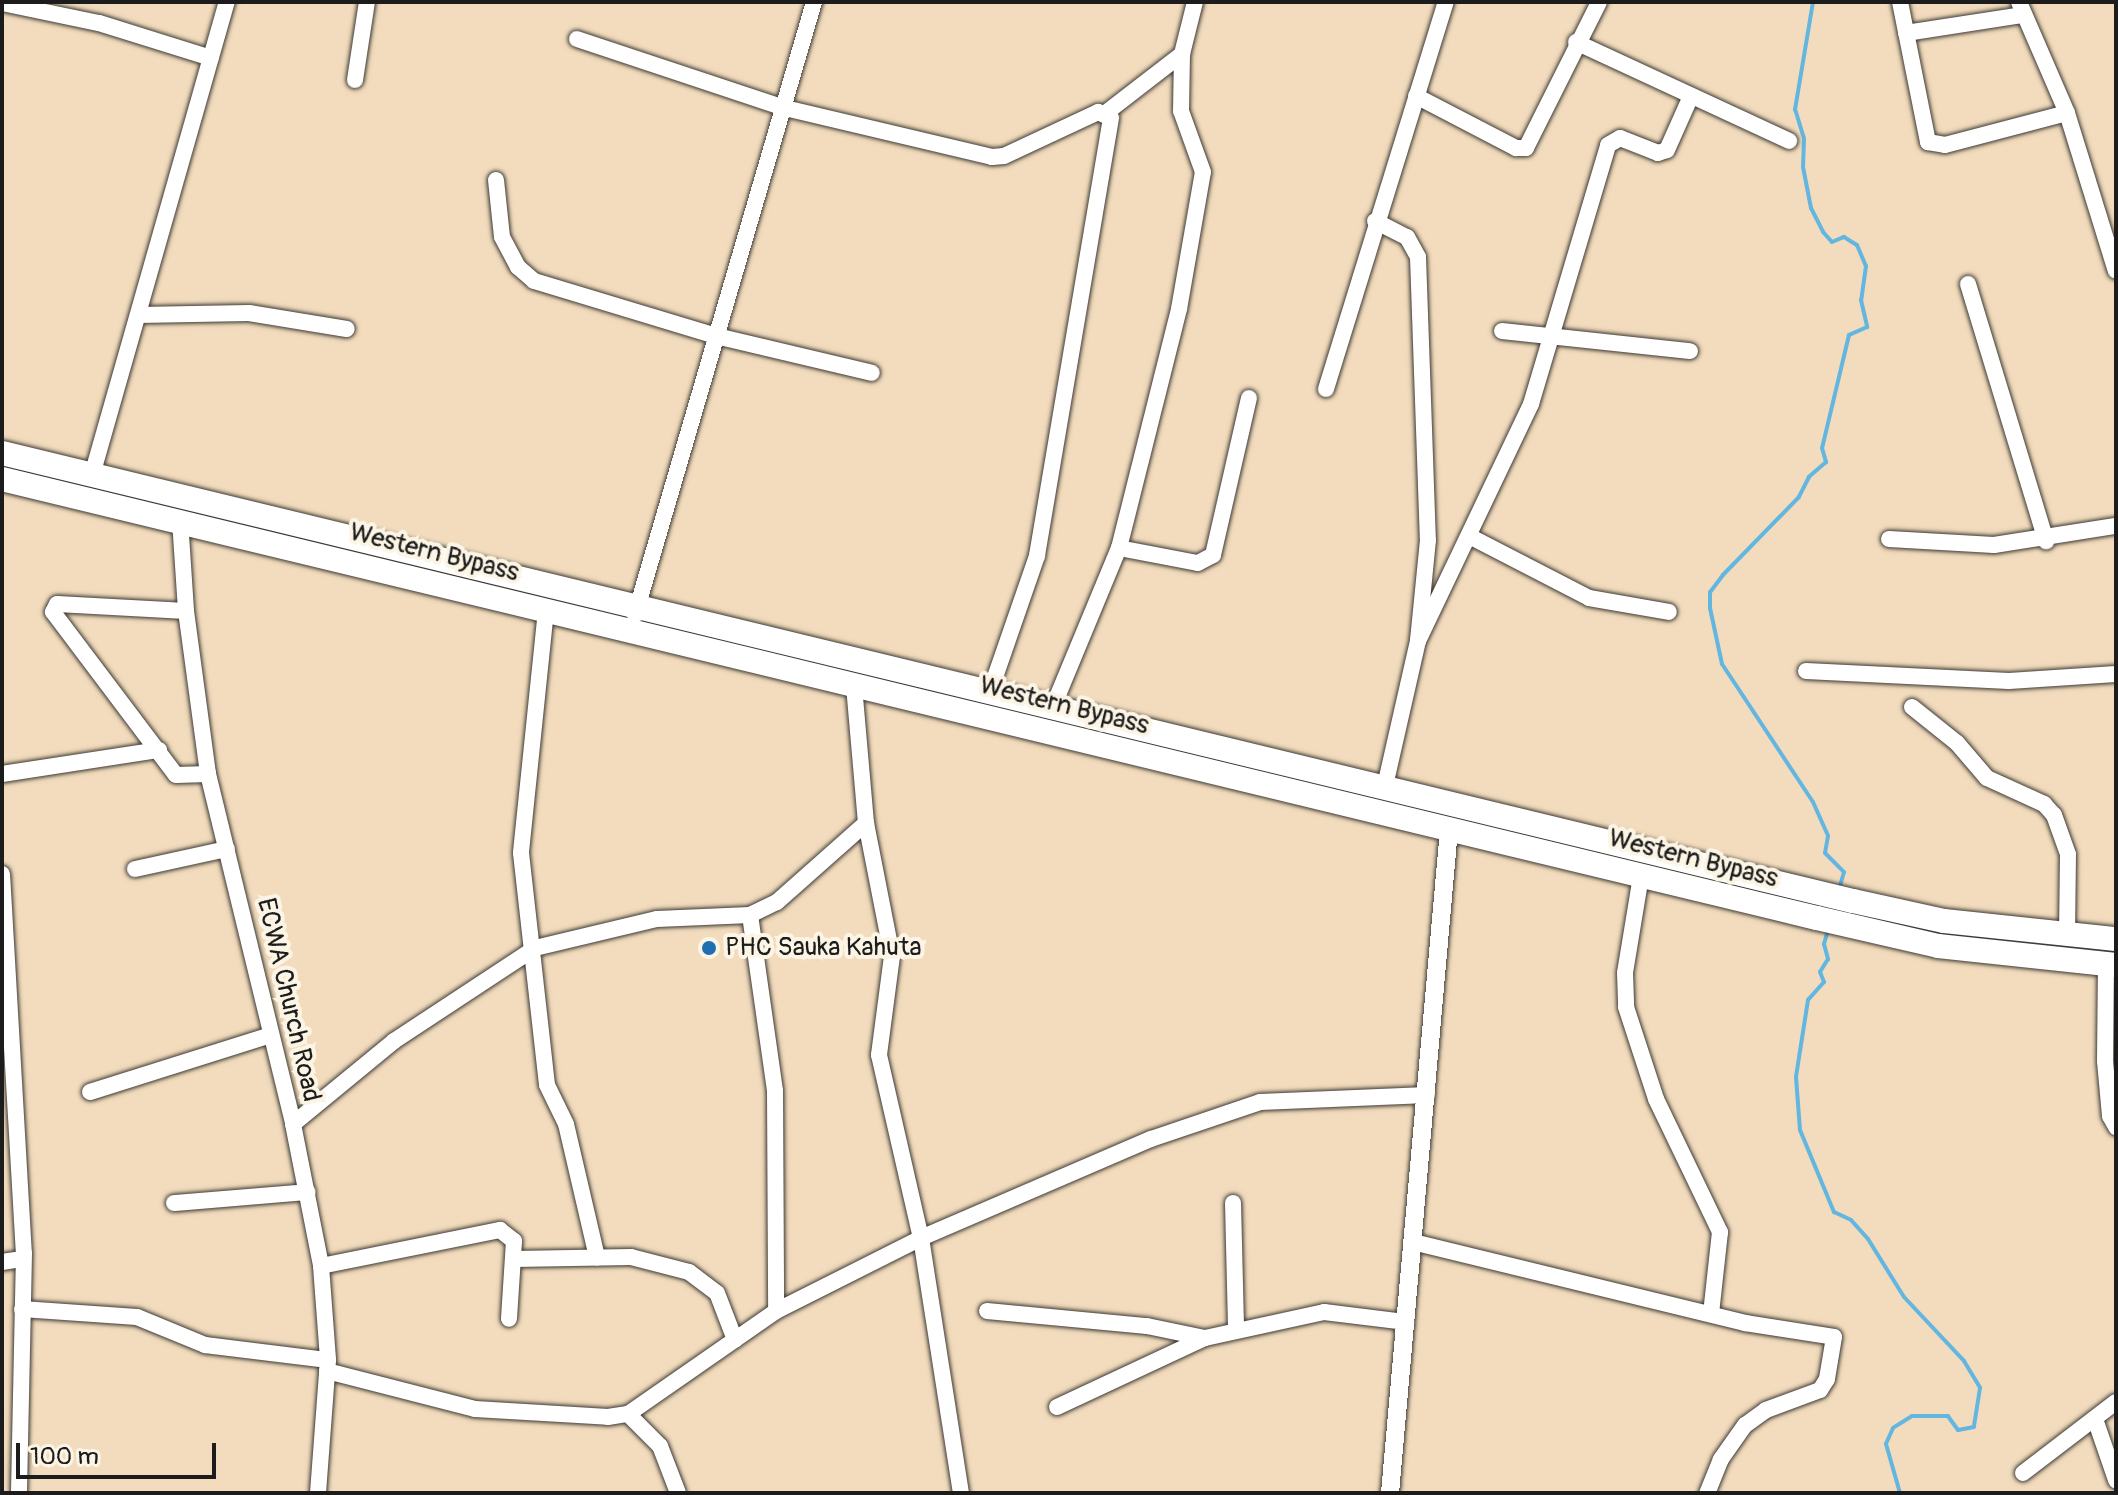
<!DOCTYPE html>
<style>
body{margin:0}
#map{position:relative;width:2118px;height:1495px;overflow:hidden;background:#f3dcbd;font-family:Pangolin,sans-serif}
div>[style]{position:absolute}
.stream>*{height:4px;margin:-2px;padding:0 2px;transform-origin:2px;border-radius:2px;background:#63b6df}
.roads{filter:drop-shadow(0 0 2px #3c3934) drop-shadow(0 0 2px #3c3934)}
.minor>*{height:16px;margin:-8px;padding:0 8px;transform-origin:8px;border-radius:8px;background:#fff}
.tertiary>*{height:18px;margin:-9px;padding:0 9px;transform-origin:9px;border-radius:9px;background:#fff}
.primary>*{height:24px;margin:-12px;padding:0 12px;transform-origin:12px;border-radius:12px;background:#fff}
.dots>*{width:22px;height:22px;translate:-50% -50%;box-sizing:border-box;border:4px solid #fcf5e5;border-radius:50%}
span{translate:-50% -50%;white-space:nowrap;text-align:center;line-height:1.15;-webkit-text-stroke:8px #fcf5e5;paint-order:stroke}
.street-label{font-size:26px;color:#1c1c1c}
.poi-label{font-size:26px;color:#1c1c1c}
.left{translate:0 -50%;text-align:left}
.frame{position:absolute;inset:0;border:4px solid #1c1c1c;pointer-events:none}
.scale{position:absolute;left:16px;top:1443px;width:200px;height:36px;box-sizing:border-box;border:4px solid #1c1c1c;border-top:0;padding-left:10px;font-size:24px;line-height:28px;white-space:nowrap;color:#1c1c1c;-webkit-text-stroke:6px #fcf5e5;paint-order:stroke}
</style>
<div id="map">
<div class="stream">
<i style="left:1813px;top:2px;width:109px;rotate:99.5deg"></i>
<i style="left:1795px;top:109px;width:31px;rotate:73deg"></i>
<i style="left:1804px;top:139px;width:28px;rotate:92deg"></i>
<i style="left:1803px;top:167px;width:42px;rotate:79deg"></i>
<i style="left:1811px;top:208px;width:27px;rotate:63deg"></i>
<i style="left:1823px;top:232px;width:13px;rotate:48deg"></i>
<i style="left:1832px;top:242px;width:13px;rotate:-23deg"></i>
<i style="left:1844px;top:237px;width:15px;rotate:32deg"></i>
<i style="left:1857px;top:245px;width:23px;rotate:67deg"></i>
<i style="left:1866px;top:266px;width:34px;rotate:98deg"></i>
<i style="left:1861px;top:300px;width:28px;rotate:77deg"></i>
<i style="left:1867px;top:327px;width:20px;rotate:156deg"></i>
<i style="left:1849px;top:335px;width:116px;rotate:103.4deg"></i>
<i style="left:1822px;top:448px;width:15px;rotate:74deg"></i>
<i style="left:1826px;top:462px;width:23px;rotate:139deg"></i>
<i style="left:1809px;top:477px;width:22px;rotate:117deg"></i>
<i style="left:1799px;top:497px;width:109px;rotate:134.3deg"></i>
<i style="left:1723px;top:575px;width:21px;rotate:127deg"></i>
<i style="left:1710px;top:592px;width:16px;rotate:90deg"></i>
<i style="left:1710px;top:608px;width:57px;rotate:77.9deg"></i>
<i style="left:1722px;top:664px;width:165px;rotate:56.6deg"></i>
<i style="left:1813px;top:802px;width:37px;rotate:66deg"></i>
<i style="left:1828px;top:836px;width:17px;rotate:100deg"></i>
<i style="left:1825px;top:853px;width:27px;rotate:45deg"></i>
<i style="left:1844px;top:872px;width:19px;rotate:106deg"></i>
<i style="left:1828px;top:930px;width:15px;rotate:106deg"></i>
<i style="left:1824px;top:944px;width:16px;rotate:75deg"></i>
<i style="left:1828px;top:959px;width:15px;rotate:122deg"></i>
<i style="left:1820px;top:972px;width:11px;rotate:68deg"></i>
<i style="left:1824px;top:982px;width:24px;rotate:132deg"></i>
<i style="left:1808px;top:1000px;width:78px;rotate:98.9deg"></i>
<i style="left:1796px;top:1077px;width:53px;rotate:85.7deg"></i>
<i style="left:1800px;top:1130px;width:89px;rotate:67.5deg"></i>
<i style="left:1834px;top:1212px;width:19px;rotate:25deg"></i>
<i style="left:1851px;top:1220px;width:25px;rotate:48deg"></i>
<i style="left:1868px;top:1239px;width:68px;rotate:58.2deg"></i>
<i style="left:1904px;top:1297px;width:88px;rotate:46.8deg"></i>
<i style="left:1964px;top:1361px;width:31px;rotate:59deg"></i>
<i style="left:1980px;top:1388px;width:39px;rotate:99deg"></i>
<i style="left:1974px;top:1427px;width:16px;rotate:169deg"></i>
<i style="left:1958px;top:1430px;width:17px;rotate:-126deg"></i>
<i style="left:1948px;top:1416px;width:36px;rotate:180deg"></i>
<i style="left:1912px;top:1416px;width:22px;rotate:148deg"></i>
<i style="left:1893px;top:1428px;width:17px;rotate:114deg"></i>
<i style="left:1886px;top:1444px;width:51px;rotate:74.1deg"></i>
</div>
<div class="roads">
<div class="minor">
<i style="left:1900px;top:2px;width:143px;rotate:78.7deg"></i>
<i style="left:1928px;top:142px;width:17px;rotate:10deg"></i>
<i style="left:1945px;top:145px;width:126px;rotate:-14.7deg"></i>
<i style="left:2019px;top:2px;width:121px;rotate:66.6deg"></i>
<i style="left:2067px;top:113px;width:165px;rotate:72.8deg"></i>
<i style="left:2px;top:3px;width:99px;rotate:11.7deg"></i>
<i style="left:99px;top:23px;width:117px;rotate:17.4deg"></i>
<i style="left:1906px;top:33px;width:117px;rotate:-8.8deg"></i>
<i style="left:577px;top:39px;width:219px;rotate:18.4deg"></i>
<i style="left:785px;top:108px;width:213px;rotate:13.3deg"></i>
<i style="left:992px;top:157px;width:12px;rotate:-5deg"></i>
<i style="left:1004px;top:156px;width:104px;rotate:-25.1deg"></i>
<i style="left:1098px;top:112px;width:14px;rotate:25deg"></i>
<i style="left:1111px;top:118px;width:444px;rotate:99.6deg"></i>
<i style="left:1037px;top:556px;width:144px;rotate:109.1deg"></i>
<i style="left:1576px;top:42px;width:235px;rotate:24.9deg"></i>
<i style="left:355px;top:80px;width:79px;rotate:-81.3deg"></i>
<i style="left:1416px;top:96px;width:113px;rotate:27.5deg"></i>
<i style="left:1516px;top:148px;width:10px"></i>
<i style="left:1526px;top:148px;width:163px;rotate:-63.4deg"></i>
<i style="left:1107px;top:112px;width:95px;rotate:-37.7deg"></i>
<i style="left:496px;top:180px;width:57px;rotate:84deg"></i>
<i style="left:502px;top:237px;width:34px;rotate:62deg"></i>
<i style="left:518px;top:267px;width:21px;rotate:41deg"></i>
<i style="left:534px;top:281px;width:190px;rotate:16.8deg"></i>
<i style="left:716px;top:336px;width:160px;rotate:13.3deg"></i>
<i style="left:1375px;top:221px;width:36px;rotate:27deg"></i>
<i style="left:1407px;top:237px;width:23px;rotate:61deg"></i>
<i style="left:1418px;top:257px;width:283px;rotate:88deg"></i>
<i style="left:1428px;top:540px;width:101px;rotate:95.7deg"></i>
<i style="left:1418px;top:641px;width:263px;rotate:-64.5deg"></i>
<i style="left:1531px;top:404px;width:270px;rotate:-73.4deg"></i>
<i style="left:1608px;top:145px;width:14px;rotate:-30deg"></i>
<i style="left:1620px;top:138px;width:41px;rotate:21.5deg"></i>
<i style="left:1658px;top:153px;width:9px;rotate:-18deg"></i>
<i style="left:1667px;top:150px;width:59px;rotate:-66deg"></i>
<i style="left:1968px;top:284px;width:269px;rotate:73.1deg"></i>
<i style="left:138px;top:315px;width:111px;rotate:-1deg"></i>
<i style="left:249px;top:313px;width:99px;rotate:9.3deg"></i>
<i style="left:1502px;top:331px;width:189px;rotate:6.1deg"></i>
<i style="left:1326px;top:389px;width:405px;rotate:-72.8deg"></i>
<i style="left:92px;top:475px;width:492px;rotate:-74.1deg"></i>
<i style="left:180px;top:520px;width:91px;rotate:86.2deg"></i>
<i style="left:186px;top:611px;width:164px;rotate:82.3deg"></i>
<i style="left:208px;top:774px;width:360px;rotate:76.3deg"></i>
<i style="left:293px;top:1124px;width:145px;rotate:78.8deg"></i>
<i style="left:321px;top:1266px;width:94px;rotate:85.7deg"></i>
<i style="left:328px;top:1360px;width:133px;rotate:94.3deg"></i>
<i style="left:1471px;top:537px;width:133px;rotate:27.3deg"></i>
<i style="left:1589px;top:598px;width:81px;rotate:9.9deg"></i>
<i style="left:1889px;top:539px;width:105px;rotate:3.3deg"></i>
<i style="left:1994px;top:545px;width:123px;rotate:-8.9deg"></i>
<i style="left:1119px;top:548px;width:80px;rotate:10.8deg"></i>
<i style="left:1198px;top:563px;width:17px;rotate:-28deg"></i>
<i style="left:1213px;top:555px;width:161px;rotate:-77.1deg"></i>
<i style="left:546px;top:610px;width:244px;rotate:95.9deg"></i>
<i style="left:521px;top:853px;width:233px;rotate:83.6deg"></i>
<i style="left:547px;top:1085px;width:43px;rotate:64deg"></i>
<i style="left:566px;top:1124px;width:137px;rotate:76.9deg"></i>
<i style="left:186px;top:611px;width:129px;rotate:-176.9deg"></i>
<i style="left:57px;top:604px;width:9px;rotate:117deg"></i>
<i style="left:53px;top:612px;width:204px;rotate:53deg"></i>
<i style="left:176px;top:775px;width:32px;rotate:-2deg"></i>
<i style="left:635px;top:615px;width:639px;rotate:-73.72deg"></i>
<i style="left:1806px;top:671px;width:203px;rotate:2.8deg"></i>
<i style="left:2009px;top:681px;width:107px;rotate:-3.7deg"></i>
<i style="left:1053px;top:707px;width:172px;rotate:-67.5deg"></i>
<i style="left:1119px;top:548px;width:246px;rotate:-75.9deg"></i>
<i style="left:1179px;top:309px;width:139px;rotate:-80.1deg"></i>
<i style="left:1203px;top:172px;width:65px;rotate:-109.8deg"></i>
<i style="left:1181px;top:111px;width:57px;rotate:-89deg"></i>
<i style="left:1182px;top:54px;width:54px;rotate:-76deg"></i>
<i style="left:1912px;top:707px;width:58px;rotate:38.7deg"></i>
<i style="left:1957px;top:743px;width:46px;rotate:49.4deg"></i>
<i style="left:1987px;top:778px;width:63px;rotate:24.5deg"></i>
<i style="left:2044px;top:804px;width:15px;rotate:48deg"></i>
<i style="left:2054px;top:815px;width:41px;rotate:70.3deg"></i>
<i style="left:2068px;top:854px;width:80px;rotate:90.7deg"></i>
<i style="left:2px;top:774px;width:159px;rotate:-8.7deg"></i>
<i style="left:1385px;top:786px;width:149px;rotate:-77.2deg"></i>
<i style="left:866px;top:823px;width:136px;rotate:78.9deg"></i>
<i style="left:892px;top:956px;width:100px;rotate:97.5deg"></i>
<i style="left:879px;top:1055px;width:188px;rotate:77.1deg"></i>
<i style="left:921px;top:1238px;width:258px;rotate:81.1deg"></i>
<i style="left:135px;top:869px;width:94px;rotate:-12.3deg"></i>
<i style="left:2px;top:874px;width:380px;rotate:86.7deg"></i>
<i style="left:24px;top:1253px;width:240px;rotate:91.2deg"></i>
<i style="left:1641px;top:876px;width:98px;rotate:99.4deg"></i>
<i style="left:1625px;top:973px;width:34px;rotate:88deg"></i>
<i style="left:1626px;top:1007px;width:97px;rotate:71.9deg"></i>
<i style="left:1656px;top:1099px;width:148px;rotate:64.3deg"></i>
<i style="left:1720px;top:1232px;width:82px;rotate:96.3deg"></i>
<i style="left:750px;top:915px;width:178px;rotate:81.9deg"></i>
<i style="left:775px;top:1091px;width:220px;rotate:89.7deg"></i>
<i style="left:2106px;top:965px;width:96px;rotate:90.6deg"></i>
<i style="left:2105px;top:1061px;width:55px;rotate:84.8deg"></i>
<i style="left:2110px;top:1116px;width:13px;rotate:61deg"></i>
<i style="left:90px;top:1092px;width:190px;rotate:-17.5deg"></i>
<i style="left:293px;top:1124px;width:131px;rotate:-39.4deg"></i>
<i style="left:394px;top:1041px;width:169px;rotate:-33.4deg"></i>
<i style="left:535px;top:948px;width:125px;rotate:-13.4deg"></i>
<i style="left:657px;top:919px;width:93px;rotate:-2.5deg"></i>
<i style="left:750px;top:915px;width:30px;rotate:-26deg"></i>
<i style="left:777px;top:902px;width:119px;rotate:-41.6deg"></i>
<i style="left:866px;top:823px;width:139px;rotate:-95deg"></i>
<i style="left:174px;top:1203px;width:134px;rotate:-4.7deg"></i>
<i style="left:1233px;top:1203px;width:127px;rotate:88.6deg"></i>
<i style="left:1413px;top:1242px;width:342px;rotate:13.7deg"></i>
<i style="left:1745px;top:1323px;width:90px;rotate:8.9deg"></i>
<i style="left:1834px;top:1337px;width:43px;rotate:99.5deg"></i>
<i style="left:1827px;top:1379px;width:13px;rotate:122deg"></i>
<i style="left:1820px;top:1390px;width:58px;rotate:159.7deg"></i>
<i style="left:1766px;top:1410px;width:26px;rotate:144deg"></i>
<i style="left:1745px;top:1425px;width:42px;rotate:125.2deg"></i>
<i style="left:1721px;top:1459px;width:37px;rotate:112deg"></i>
<i style="left:514px;top:1259px;width:117px;rotate:-1deg"></i>
<i style="left:631px;top:1257px;width:60px;rotate:14.5deg"></i>
<i style="left:689px;top:1272px;width:35px;rotate:37deg"></i>
<i style="left:717px;top:1293px;width:50px;rotate:69deg"></i>
<i style="left:2px;top:1262px;width:19px;rotate:-9deg"></i>
<i style="left:321px;top:1266px;width:183px;rotate:-11.4deg"></i>
<i style="left:500px;top:1230px;width:18px;rotate:38deg"></i>
<i style="left:514px;top:1241px;width:78px;rotate:93.7deg"></i>
<i style="left:22px;top:1309px;width:115px;rotate:4deg"></i>
<i style="left:137px;top:1317px;width:74px;rotate:22.4deg"></i>
<i style="left:205px;top:1345px;width:124px;rotate:7deg"></i>
<i style="left:987px;top:1311px;width:161px;rotate:5.4deg"></i>
<i style="left:1147px;top:1326px;width:59px;rotate:11.7deg"></i>
<i style="left:327px;top:1371px;width:153px;rotate:14.4deg"></i>
<i style="left:475px;top:1409px;width:133px;rotate:3.4deg"></i>
<i style="left:608px;top:1417px;width:20px;rotate:-9deg"></i>
<i style="left:628px;top:1414px;width:180px;rotate:-34.8deg"></i>
<i style="left:776px;top:1311px;width:162px;rotate:-26.7deg"></i>
<i style="left:921px;top:1238px;width:250px;rotate:-23.3deg"></i>
<i style="left:1151px;top:1139px;width:115px;rotate:-18.7deg"></i>
<i style="left:1260px;top:1102px;width:167px;rotate:-2.4deg"></i>
<i style="left:1057px;top:1407px;width:163px;rotate:-25deg"></i>
<i style="left:1205px;top:1338px;width:122px;rotate:-12.3deg"></i>
<i style="left:1324px;top:1312px;width:83px;rotate:7deg"></i>
<i style="left:628px;top:1414px;width:45px;rotate:45deg"></i>
<i style="left:660px;top:1446px;width:50px;rotate:69deg"></i>
<i style="left:2095px;top:1419px;width:65px;rotate:71deg"></i>
<i style="left:2023px;top:1473px;width:117px;rotate:-37.4deg"></i>
</div>
<div class="tertiary">
<i style="left:1390px;top:1493px;width:667px;rotate:-84.92deg"></i>
</div>
<div class="primary">
<i style="left:2px;top:453px;width:1904px;rotate:13.61deg"></i>
<i style="left:1853px;top:901px;width:93px;rotate:12.4deg"></i>
<i style="left:1944px;top:921px;width:173px;rotate:6deg"></i>
<i style="left:2px;top:479px;width:1867px;rotate:13.6deg"></i>
<i style="left:1817px;top:918px;width:124px;rotate:13deg"></i>
<i style="left:1938px;top:946px;width:179px;rotate:6.1deg"></i>
</div>
</div>
<div class="dots">
<i style="left:709px;top:948px;background:#1f6fb2"></i>
</div>
<div class="street-label">
<span style="left:434px;top:553px;rotate:14deg">Western Bypass</span>
<span style="left:1064px;top:706px;rotate:14deg">Western Bypass</span>
<span style="left:1693px;top:859px;rotate:14deg">Western Bypass</span>
<span style="left:288px;top:1000px;rotate:77deg">ECWA Church Road</span>
</div>
<div class="poi-label">
<span class="left" style="left:725px;top:948px">PHC Sauka Kahuta</span>
</div>
<div class="frame"></div>
<div class="scale">100 m</div>
</div>
